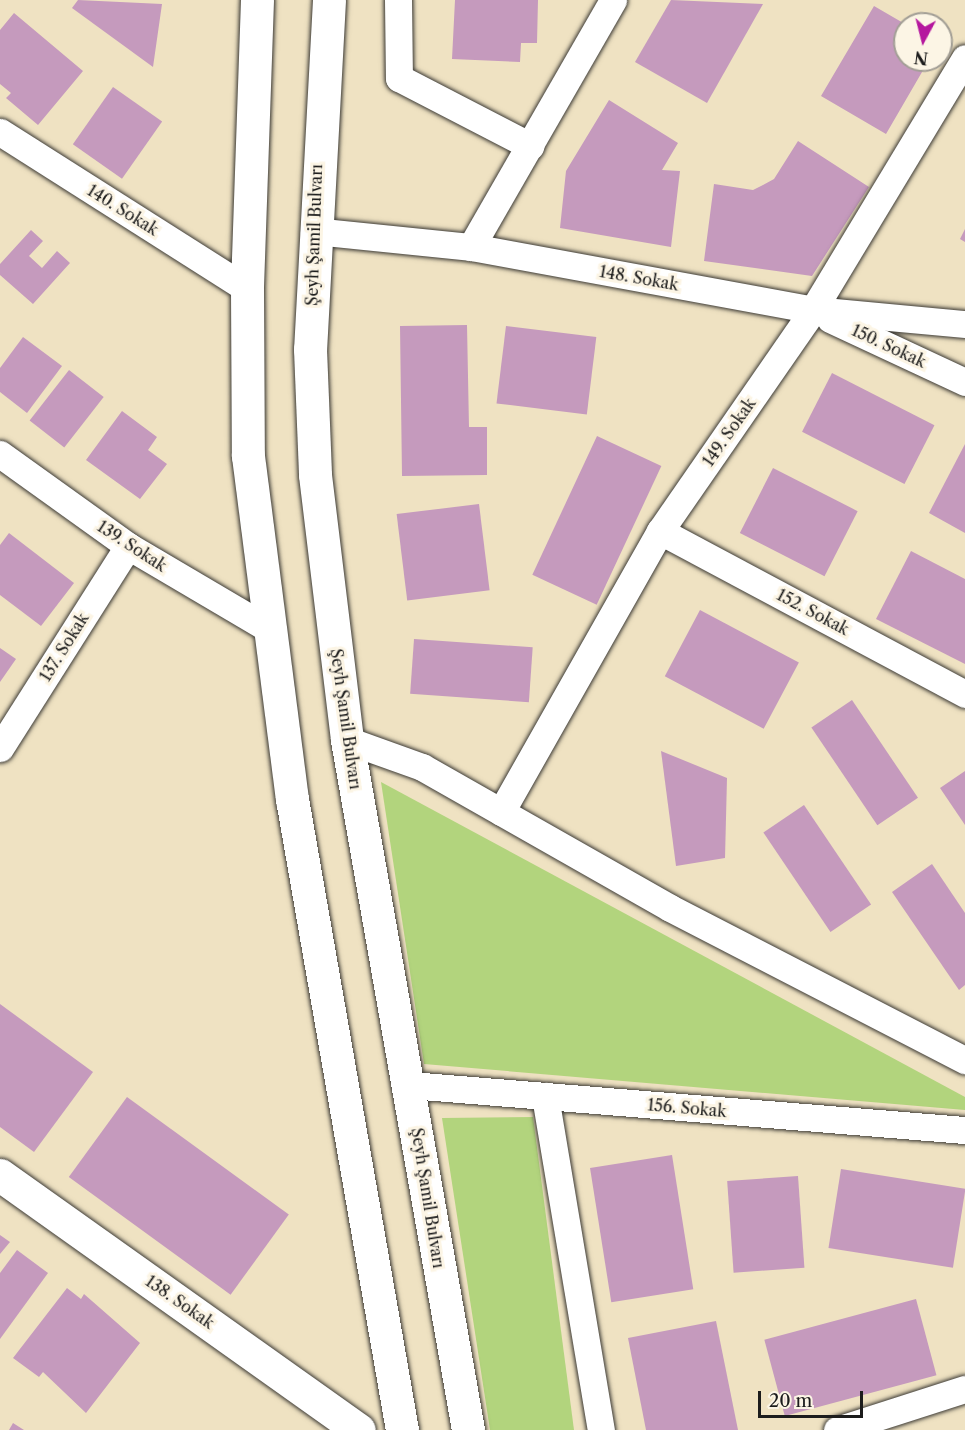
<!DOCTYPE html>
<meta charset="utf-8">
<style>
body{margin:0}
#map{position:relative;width:965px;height:1430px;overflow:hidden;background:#efe2c2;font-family:"Libre Caslon Text",serif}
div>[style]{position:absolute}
.green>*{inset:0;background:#b2d47d}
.building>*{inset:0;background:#c59abd;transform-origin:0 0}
.roads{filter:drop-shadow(0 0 2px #3c3a35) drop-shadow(0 0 2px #3c3a35)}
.street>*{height:27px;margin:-13.5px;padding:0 13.5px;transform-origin:13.5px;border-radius:13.5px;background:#fff}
.secondary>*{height:33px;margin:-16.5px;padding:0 16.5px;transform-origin:16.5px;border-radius:16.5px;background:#fff}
span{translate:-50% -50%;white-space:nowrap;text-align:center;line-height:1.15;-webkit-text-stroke:6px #fcf5e5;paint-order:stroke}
.street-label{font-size:16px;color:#1c1c1c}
.north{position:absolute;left:893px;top:12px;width:60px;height:60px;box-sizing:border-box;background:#fcf5e5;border:2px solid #a29e95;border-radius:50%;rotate:187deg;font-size:16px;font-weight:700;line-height:24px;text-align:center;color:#1c1c1c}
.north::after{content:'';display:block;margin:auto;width:21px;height:27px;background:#b5179e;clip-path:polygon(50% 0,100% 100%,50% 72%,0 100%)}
.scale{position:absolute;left:758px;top:1391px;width:105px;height:27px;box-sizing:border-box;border:3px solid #1c1c1c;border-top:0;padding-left:8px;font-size:18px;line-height:21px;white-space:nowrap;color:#1c1c1c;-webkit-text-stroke:4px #fcf5e5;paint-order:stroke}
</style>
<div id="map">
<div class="green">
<i style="clip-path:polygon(381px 782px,965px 1097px,965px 1110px,424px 1064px)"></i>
<i style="clip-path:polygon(533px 1117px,574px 1430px,490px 1430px,442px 1118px)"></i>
</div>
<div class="building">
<i style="clip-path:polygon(78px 0,162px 4px,153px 67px,72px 8px)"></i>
<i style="clip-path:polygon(455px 0,538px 0,537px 43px,521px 43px,520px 62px,452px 59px)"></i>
<i style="clip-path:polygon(671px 0,763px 4px,707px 103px,635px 62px)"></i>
<i style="clip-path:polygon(874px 6px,905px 24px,905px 60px,929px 60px,886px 134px,821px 96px)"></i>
<i style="clip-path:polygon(14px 13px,83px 71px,38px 125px,6px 98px,11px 93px,0 84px,0 30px)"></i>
<i style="left:113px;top:87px;width:60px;height:70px;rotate:35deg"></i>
<i style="clip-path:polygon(609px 100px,678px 143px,662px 170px,680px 171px,671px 247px,560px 228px,566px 171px)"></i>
<i style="clip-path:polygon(798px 141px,869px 187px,812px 276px,704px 261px,714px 184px,753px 190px,763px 185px,774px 179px)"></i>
<i style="clip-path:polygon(965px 229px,965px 242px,960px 239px)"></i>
<i style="clip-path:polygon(31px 230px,43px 241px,29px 256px,42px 268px,57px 251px,70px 263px,33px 304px,0 275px,0 264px)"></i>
<i style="clip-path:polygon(467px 325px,469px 427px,487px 427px,487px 475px,402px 476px,400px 326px)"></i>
<i style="left:506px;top:326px;width:91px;height:78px;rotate:7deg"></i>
<i style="clip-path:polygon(23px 337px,62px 366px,27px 413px,0 392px,0 368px)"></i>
<i style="left:69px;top:370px;width:44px;height:64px;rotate:38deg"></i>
<i style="left:832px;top:373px;width:115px;height:66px;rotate:27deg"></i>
<i style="clip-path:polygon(122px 411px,157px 437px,148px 450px,167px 464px,140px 499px,86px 460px)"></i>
<i style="left:597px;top:436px;width:71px;height:153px;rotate:25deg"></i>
<i style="clip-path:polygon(965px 444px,965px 533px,929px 513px)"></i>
<i style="left:773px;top:468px;width:95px;height:73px;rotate:27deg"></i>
<i style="left:479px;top:504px;width:87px;height:83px;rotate:83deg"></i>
<i style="clip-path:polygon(9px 533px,74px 583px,41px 626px,0 595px,0 545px)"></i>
<i style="clip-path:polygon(911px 551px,965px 579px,965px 664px,876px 619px)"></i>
<i style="left:700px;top:610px;width:112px;height:75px;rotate:28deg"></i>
<i style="left:414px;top:639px;width:119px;height:55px;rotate:4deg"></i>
<i style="clip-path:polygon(0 648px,16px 659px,0 682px)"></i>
<i style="left:852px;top:700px;width:118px;height:49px;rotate:56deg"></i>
<i style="clip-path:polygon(661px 751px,727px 778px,725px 858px,676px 866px)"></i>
<i style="clip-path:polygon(965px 771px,965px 825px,940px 788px)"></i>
<i style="left:804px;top:805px;width:120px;height:49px;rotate:56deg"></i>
<i style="clip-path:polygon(932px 864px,965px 913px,965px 985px,959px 990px,892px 892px)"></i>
<i style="clip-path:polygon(0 1004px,93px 1072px,34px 1152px,0 1127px)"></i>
<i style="left:127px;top:1097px;width:200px;height:99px;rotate:36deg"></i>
<i style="left:672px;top:1155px;width:136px;height:83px;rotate:81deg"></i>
<i style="left:841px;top:1169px;width:126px;height:80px;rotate:9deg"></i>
<i style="left:798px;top:1176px;width:92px;height:71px;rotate:86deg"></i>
<i style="clip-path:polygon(0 1235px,10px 1242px,0 1254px)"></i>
<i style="clip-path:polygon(17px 1250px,48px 1273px,0 1339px,0 1273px)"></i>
<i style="clip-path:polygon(67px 1288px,81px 1299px,84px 1294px,140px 1343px,86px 1413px,43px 1372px,39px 1377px,13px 1358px)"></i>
<i style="left:916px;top:1299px;width:79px;height:157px;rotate:75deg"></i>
<i style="clip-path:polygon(716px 1321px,738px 1430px,646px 1430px,628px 1338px)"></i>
<i style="clip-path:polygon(13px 1423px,24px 1430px,9px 1430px)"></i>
</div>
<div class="roads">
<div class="street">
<i style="left:398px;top:0;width:78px;rotate:89.3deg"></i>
<i style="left:399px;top:78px;width:148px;rotate:27.4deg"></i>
<i style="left:0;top:132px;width:293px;rotate:32.4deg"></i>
<i style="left:314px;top:231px;width:158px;rotate:5.8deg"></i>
<i style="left:471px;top:247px;width:348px;rotate:10.4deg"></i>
<i style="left:813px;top:310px;width:153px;rotate:5.3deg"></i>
<i style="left:471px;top:247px;width:285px;rotate:-60.1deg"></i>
<i style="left:830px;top:319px;width:149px;rotate:25deg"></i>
<i style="left:0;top:454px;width:158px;rotate:35.7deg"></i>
<i style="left:128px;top:546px;width:164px;rotate:30.5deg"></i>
<i style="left:660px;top:531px;width:346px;rotate:28.1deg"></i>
<i style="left:347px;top:740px;width:80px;rotate:19.8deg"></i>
<i style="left:422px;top:767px;width:285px;rotate:29.6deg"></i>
<i style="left:670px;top:908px;width:332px;rotate:27.3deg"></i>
<i style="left:0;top:748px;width:239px;rotate:-57.6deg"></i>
<i style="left:501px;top:812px;width:323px;rotate:-60.5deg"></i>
<i style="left:660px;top:531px;width:269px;rotate:-55.3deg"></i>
<i style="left:813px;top:310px;width:294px;rotate:-58.9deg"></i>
<i style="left:410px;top:1085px;width:557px;rotate:4.64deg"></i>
<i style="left:545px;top:1096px;width:339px;rotate:80.5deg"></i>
<i style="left:837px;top:1430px;width:134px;rotate:-17.8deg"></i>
</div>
<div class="secondary">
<i style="left:257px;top:0;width:289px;rotate:92deg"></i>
<i style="left:247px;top:289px;width:167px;rotate:89.7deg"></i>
<i style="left:248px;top:456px;width:346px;rotate:82.7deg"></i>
<i style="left:292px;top:799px;width:641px;rotate:80.11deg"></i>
<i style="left:329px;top:0;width:350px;rotate:93.1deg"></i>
<i style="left:310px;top:349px;width:126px;rotate:87.7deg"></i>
<i style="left:315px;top:475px;width:267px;rotate:83.1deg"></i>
<i style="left:347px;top:740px;width:701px;rotate:80.05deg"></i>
<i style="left:0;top:1175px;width:440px;rotate:35.4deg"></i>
</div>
</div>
<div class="street-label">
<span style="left:123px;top:210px;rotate:32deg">140. Sokak</span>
<span style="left:314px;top:235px;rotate:-88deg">Şeyh Şamil Bulvarı</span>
<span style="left:639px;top:278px;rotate:10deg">148. Sokak</span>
<span style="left:889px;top:346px;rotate:25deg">150. Sokak</span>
<span style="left:729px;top:432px;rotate:-55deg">149. Sokak</span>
<span style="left:132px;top:546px;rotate:33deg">139. Sokak</span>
<span style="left:813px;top:612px;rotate:28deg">152. Sokak</span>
<span style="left:64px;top:647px;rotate:-58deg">137. Sokak</span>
<span style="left:346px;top:719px;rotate:82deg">Şeyh Şamil Bulvarı</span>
<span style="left:687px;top:1108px;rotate:5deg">156. Sokak</span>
<span style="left:428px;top:1198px;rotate:81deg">Şeyh Şamil Bulvarı</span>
<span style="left:180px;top:1302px;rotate:35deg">138. Sokak</span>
</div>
<div class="north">N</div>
<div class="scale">20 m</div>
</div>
